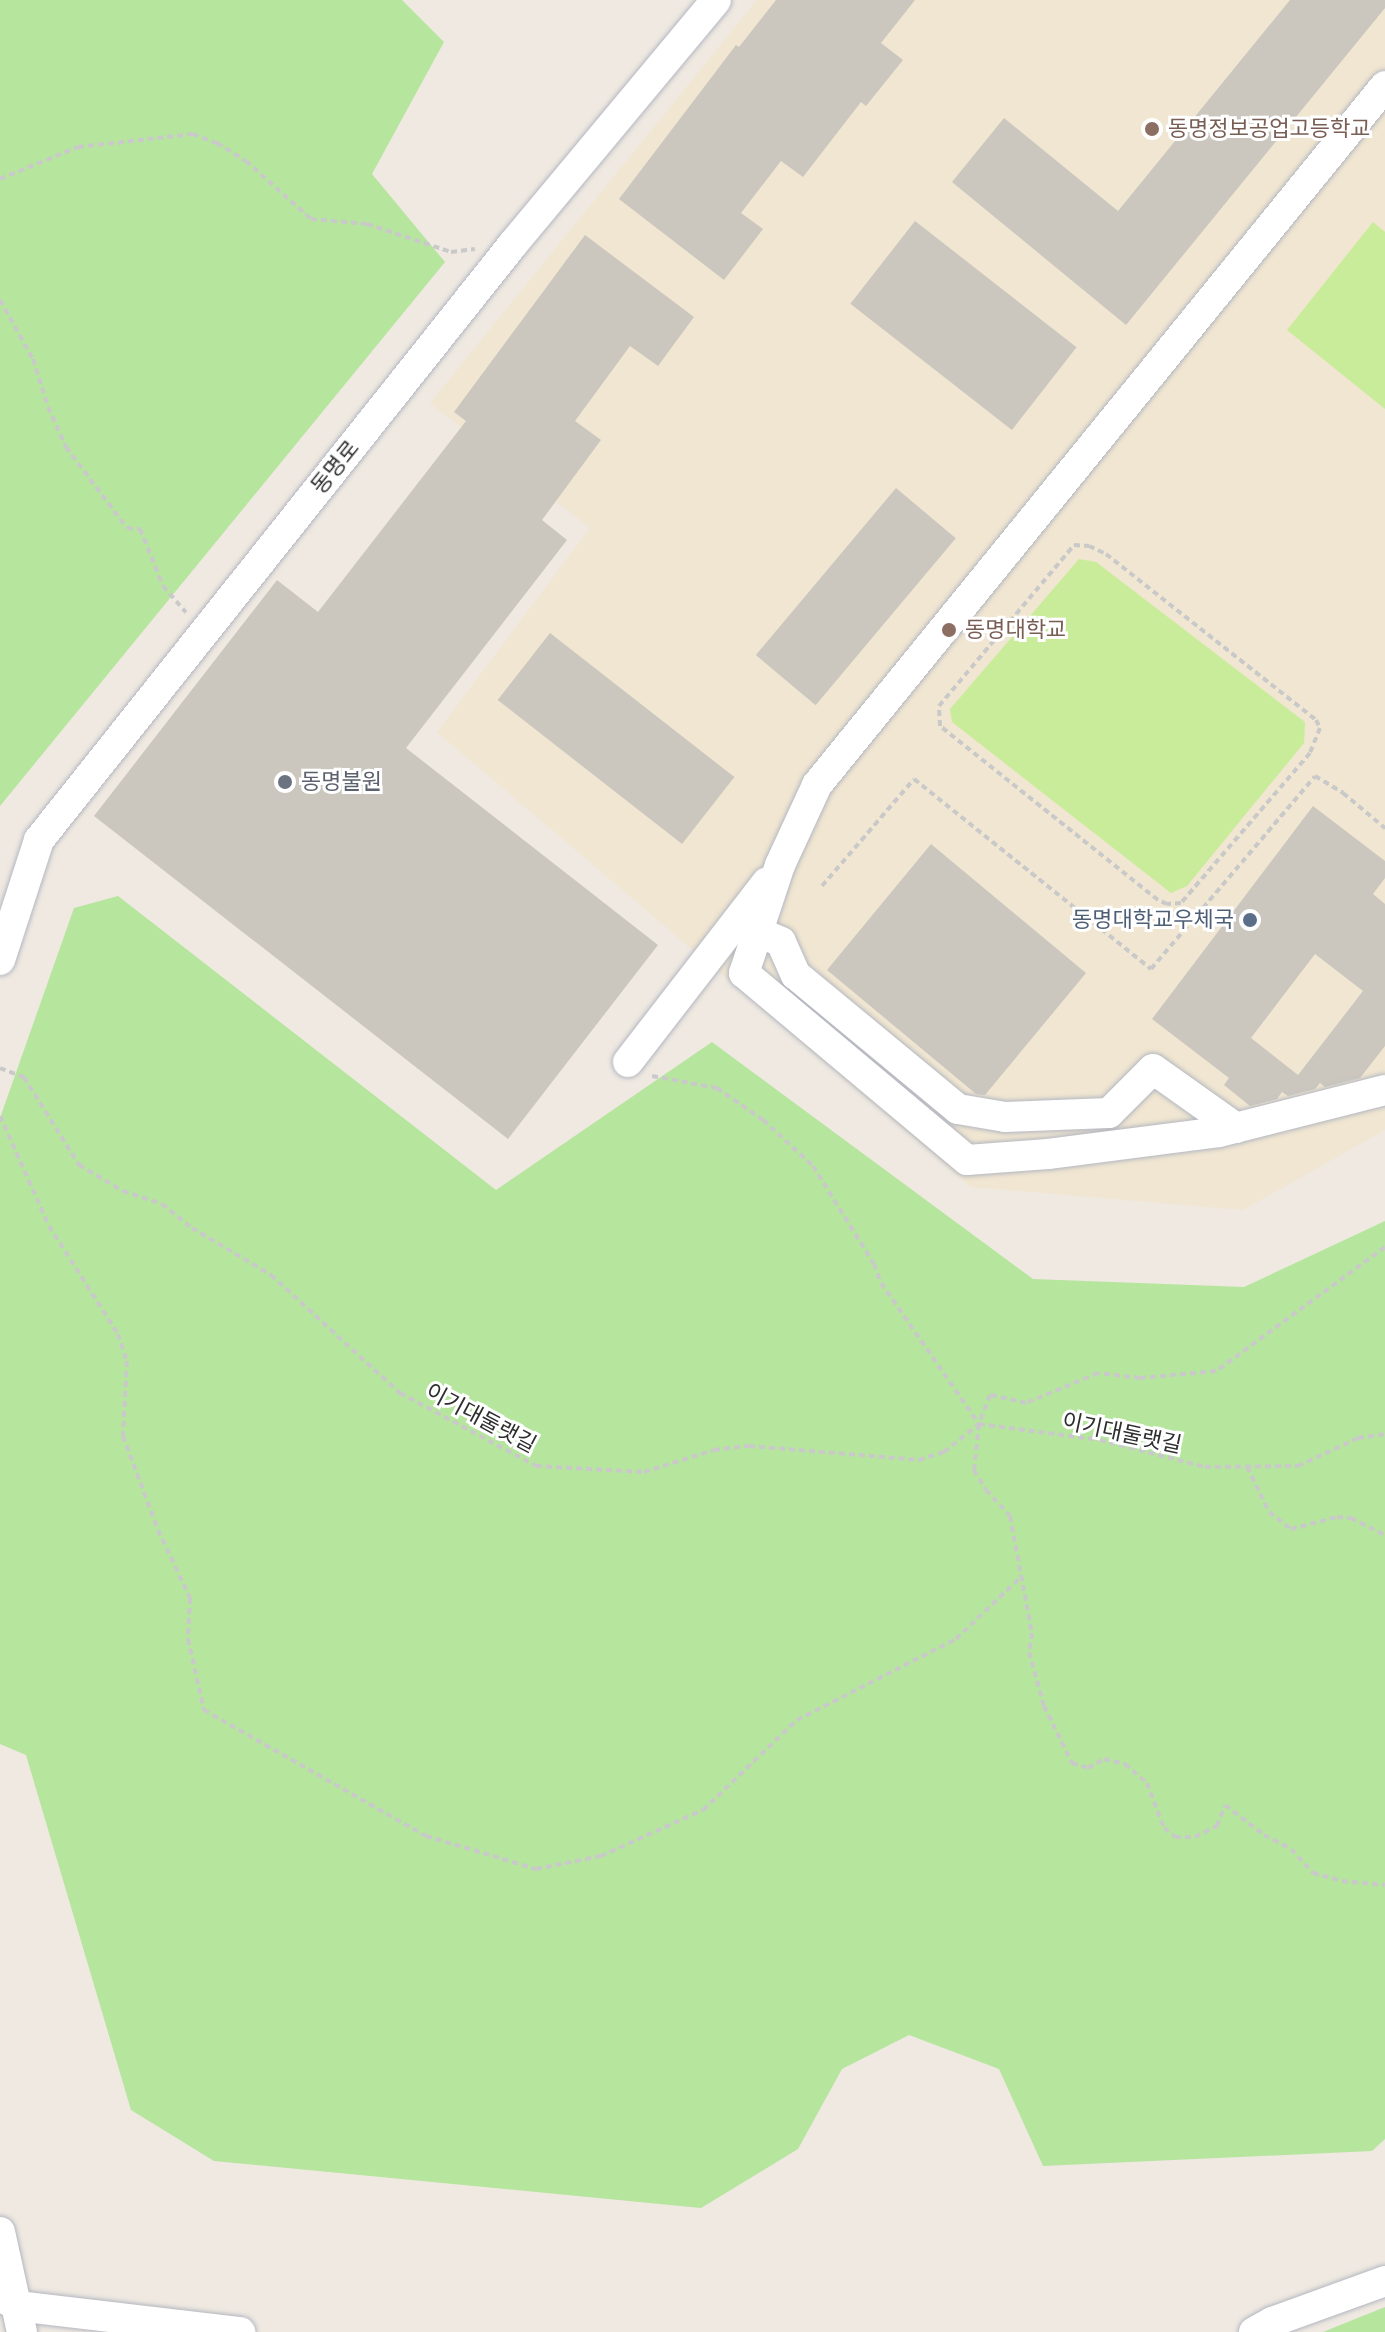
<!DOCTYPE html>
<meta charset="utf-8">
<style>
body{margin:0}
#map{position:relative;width:1385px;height:2332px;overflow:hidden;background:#efe9e1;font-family:Quicksand,"Noto Sans KR",sans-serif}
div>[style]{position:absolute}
.education>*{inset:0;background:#f0e6d1}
.green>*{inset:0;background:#b6e59e}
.pitch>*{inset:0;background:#c9ec9a}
.building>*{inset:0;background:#cbc7bf;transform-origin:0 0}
.path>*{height:4px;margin-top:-2px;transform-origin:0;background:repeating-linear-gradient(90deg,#c9c9c9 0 6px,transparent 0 10px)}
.roads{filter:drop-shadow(0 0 2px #b4b7c1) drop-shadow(0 0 2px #b4b7c1)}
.minor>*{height:30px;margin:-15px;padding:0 15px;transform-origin:15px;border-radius:15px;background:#fff}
.dots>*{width:22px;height:22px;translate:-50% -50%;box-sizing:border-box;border:4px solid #fff;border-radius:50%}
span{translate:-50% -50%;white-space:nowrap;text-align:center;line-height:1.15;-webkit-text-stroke:6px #fff;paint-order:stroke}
.education-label{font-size:22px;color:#785e54}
.left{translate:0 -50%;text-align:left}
.street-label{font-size:22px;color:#2e2e2e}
.worship-label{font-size:22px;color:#5b616d}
.service-label{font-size:22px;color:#4e5e75}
.right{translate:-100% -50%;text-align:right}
</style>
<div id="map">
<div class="education">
<i style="clip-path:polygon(757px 0,1385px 0,1385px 1130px,1243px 1210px,971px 1187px,437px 732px,590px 528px,430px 403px)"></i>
</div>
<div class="green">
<i style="clip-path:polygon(0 0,402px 0,444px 42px,372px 174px,445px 262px,0 806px)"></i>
<i style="clip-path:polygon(118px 896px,496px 1190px,712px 1042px,1033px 1279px,1244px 1287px,1385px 1221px,1385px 2139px,1372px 2151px,1043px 2166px,999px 2069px,909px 2035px,842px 2069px,798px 2149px,701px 2208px,214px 2161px,131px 2110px,26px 1755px,0 1744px,0 1118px,74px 908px)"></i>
<i style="clip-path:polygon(1385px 2307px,1385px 2332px,1323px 2332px)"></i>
</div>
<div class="pitch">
<i style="clip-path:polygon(1373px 222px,1385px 232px,1385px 409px,1287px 330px)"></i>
<i style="clip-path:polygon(1079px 559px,1096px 562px,1305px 722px,1304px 743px,1187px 886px,1171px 893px,952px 722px,950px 709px)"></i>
</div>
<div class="building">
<i style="clip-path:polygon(776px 0,915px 0,881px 43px,903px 60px,866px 106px,861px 102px,803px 177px,781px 161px,741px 213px,763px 229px,724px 280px,619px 199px,736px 45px,739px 47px)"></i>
<i style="clip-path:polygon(1290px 0,1385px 0,1385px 8px,1126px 325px,952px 182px,1004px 118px,1118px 211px)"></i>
<i style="left:915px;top:221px;width:205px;height:105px;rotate:38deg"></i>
<i style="clip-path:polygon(585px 235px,694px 317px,658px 366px,630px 346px,575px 421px,601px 440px,542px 520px,567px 540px,406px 748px,658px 945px,508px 1139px,94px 816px,277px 580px,318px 612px,466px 421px,454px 412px)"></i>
<i style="left:896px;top:488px;width:78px;height:218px;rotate:40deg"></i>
<i style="left:550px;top:633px;width:234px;height:85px;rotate:38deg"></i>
<i style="clip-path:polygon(evenodd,1313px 806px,1385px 861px,1385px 878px,1373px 894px,1385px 904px,1385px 1046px,1360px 1078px,1325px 1087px,1320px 1083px,1315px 1089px,1288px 1096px,1282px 1092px,1277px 1099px,1250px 1106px,1224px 1085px,1229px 1078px,1152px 1019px,1313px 806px,1315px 954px,1363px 991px,1298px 1075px,1251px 1038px,1315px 954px)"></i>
<i style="clip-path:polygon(931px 844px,1086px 973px,985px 1095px,976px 1094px,827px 970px)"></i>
</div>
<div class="path">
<i style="left:0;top:179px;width:84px;rotate:-22.3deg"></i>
<i style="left:78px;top:147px;width:116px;rotate:-6.4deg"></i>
<i style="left:193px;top:134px;width:26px;rotate:21deg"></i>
<i style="left:217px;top:143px;width:34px;rotate:32deg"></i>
<i style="left:246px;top:161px;width:87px;rotate:41.7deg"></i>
<i style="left:311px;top:219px;width:56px;rotate:5.1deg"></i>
<i style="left:367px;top:224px;width:89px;rotate:18.4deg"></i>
<i style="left:451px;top:252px;width:24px;rotate:-7deg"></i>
<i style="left:0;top:300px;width:68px;rotate:60.8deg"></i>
<i style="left:33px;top:359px;width:50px;rotate:72.6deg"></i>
<i style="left:48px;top:407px;width:44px;rotate:65.8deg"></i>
<i style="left:66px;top:447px;width:101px;rotate:53deg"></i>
<i style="left:127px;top:528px;width:13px;rotate:4deg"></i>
<i style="left:140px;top:529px;width:61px;rotate:68deg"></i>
<i style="left:163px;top:586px;width:35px;rotate:49deg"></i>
<i style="left:1074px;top:545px;width:15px;rotate:4deg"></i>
<i style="left:1089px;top:546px;width:19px;rotate:25deg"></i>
<i style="left:1106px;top:554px;width:268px;rotate:38.3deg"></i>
<i style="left:1316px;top:720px;width:9px;rotate:63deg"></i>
<i style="left:1320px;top:728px;width:27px;rotate:112deg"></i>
<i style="left:1310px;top:753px;width:198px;rotate:130.7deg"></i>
<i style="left:1181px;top:903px;width:14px;rotate:176deg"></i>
<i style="left:1167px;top:904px;width:10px;rotate:-156deg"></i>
<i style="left:1158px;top:900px;width:279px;rotate:-141.4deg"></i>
<i style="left:940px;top:726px;width:20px;rotate:-93deg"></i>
<i style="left:939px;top:706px;width:210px;rotate:-50deg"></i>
<i style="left:822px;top:886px;width:141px;rotate:-49.3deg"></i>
<i style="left:914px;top:779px;width:304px;rotate:38.7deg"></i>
<i style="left:1151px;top:969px;width:253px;rotate:-49.6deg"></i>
<i style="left:1315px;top:776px;width:33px;rotate:31deg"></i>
<i style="left:1343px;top:793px;width:55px;rotate:39.8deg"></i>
<i style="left:0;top:1068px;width:26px;rotate:21deg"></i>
<i style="left:24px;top:1077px;width:104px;rotate:58deg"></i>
<i style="left:79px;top:1165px;width:51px;rotate:30.6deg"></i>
<i style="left:123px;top:1191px;width:41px;rotate:18.4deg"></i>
<i style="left:162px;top:1204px;width:38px;rotate:39deg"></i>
<i style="left:192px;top:1228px;width:92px;rotate:30.7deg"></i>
<i style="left:271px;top:1275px;width:175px;rotate:42.5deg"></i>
<i style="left:400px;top:1393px;width:154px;rotate:28.2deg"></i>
<i style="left:536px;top:1466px;width:108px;rotate:3.2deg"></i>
<i style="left:644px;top:1472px;width:73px;rotate:-17.4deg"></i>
<i style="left:714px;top:1450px;width:35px;rotate:-7deg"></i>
<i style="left:749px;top:1446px;width:171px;rotate:4.7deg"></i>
<i style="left:919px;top:1460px;width:26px;rotate:-18deg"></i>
<i style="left:944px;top:1452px;width:45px;rotate:-38.7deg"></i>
<i style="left:979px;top:1424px;width:122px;rotate:7.5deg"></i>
<i style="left:1100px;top:1440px;width:108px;rotate:14.4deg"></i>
<i style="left:1205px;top:1467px;width:93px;rotate:-0.6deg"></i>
<i style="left:1298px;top:1466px;width:66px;rotate:-25deg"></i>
<i style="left:1358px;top:1438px;width:27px;rotate:-8deg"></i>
<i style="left:652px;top:1076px;width:66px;rotate:10.5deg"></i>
<i style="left:717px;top:1088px;width:56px;rotate:34.8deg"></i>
<i style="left:763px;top:1120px;width:68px;rotate:42.6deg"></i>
<i style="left:813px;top:1166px;width:115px;rotate:58.1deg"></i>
<i style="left:874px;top:1264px;width:20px;rotate:70deg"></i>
<i style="left:881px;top:1283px;width:172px;rotate:55.2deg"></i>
<i style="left:0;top:1116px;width:120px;rotate:66deg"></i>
<i style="left:49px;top:1226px;width:128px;rotate:57.4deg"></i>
<i style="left:118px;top:1334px;width:28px;rotate:72deg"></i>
<i style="left:127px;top:1361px;width:75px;rotate:93.1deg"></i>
<i style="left:123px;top:1436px;width:100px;rotate:69.6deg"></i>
<i style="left:158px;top:1530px;width:75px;rotate:64.8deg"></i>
<i style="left:190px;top:1598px;width:41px;rotate:92.8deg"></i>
<i style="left:188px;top:1639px;width:73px;rotate:77.3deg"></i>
<i style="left:204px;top:1710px;width:255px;rotate:29.6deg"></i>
<i style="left:426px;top:1836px;width:115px;rotate:16.7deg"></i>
<i style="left:536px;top:1869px;width:66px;rotate:-11.3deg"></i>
<i style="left:601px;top:1856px;width:112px;rotate:-24.3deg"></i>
<i style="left:703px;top:1810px;width:130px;rotate:-43.8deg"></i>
<i style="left:797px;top:1720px;width:178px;rotate:-27deg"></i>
<i style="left:956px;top:1639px;width:91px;rotate:-43.7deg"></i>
<i style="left:1385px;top:1247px;width:210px;rotate:143.7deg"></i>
<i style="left:1216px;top:1371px;width:76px;rotate:174.7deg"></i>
<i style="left:1140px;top:1378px;width:42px;rotate:-173.2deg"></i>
<i style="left:1098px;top:1373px;width:78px;rotate:157.4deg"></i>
<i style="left:1026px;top:1403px;width:37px;rotate:-167deg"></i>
<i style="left:990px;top:1395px;width:31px;rotate:111deg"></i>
<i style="left:979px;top:1424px;width:46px;rotate:96.2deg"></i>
<i style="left:974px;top:1470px;width:23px;rotate:59deg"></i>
<i style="left:986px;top:1490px;width:35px;rotate:47deg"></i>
<i style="left:1010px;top:1516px;width:119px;rotate:79.4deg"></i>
<i style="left:1032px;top:1633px;width:19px;rotate:99deg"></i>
<i style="left:1029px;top:1652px;width:56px;rotate:74.5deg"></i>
<i style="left:1044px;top:1706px;width:64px;rotate:63.8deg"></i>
<i style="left:1072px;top:1763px;width:17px;rotate:17deg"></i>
<i style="left:1088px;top:1768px;width:18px;rotate:-29deg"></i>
<i style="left:1104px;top:1759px;width:22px;rotate:13deg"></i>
<i style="left:1125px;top:1764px;width:29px;rotate:41deg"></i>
<i style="left:1147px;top:1783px;width:48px;rotate:69.3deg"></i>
<i style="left:1164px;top:1828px;width:14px;rotate:39deg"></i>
<i style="left:1175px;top:1837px;width:20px"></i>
<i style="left:1195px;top:1837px;width:25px;rotate:-27deg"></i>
<i style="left:1217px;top:1826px;width:22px;rotate:-69deg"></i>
<i style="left:1225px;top:1805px;width:49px;rotate:37.6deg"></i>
<i style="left:1264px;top:1835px;width:30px;rotate:27deg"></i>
<i style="left:1291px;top:1849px;width:33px;rotate:47deg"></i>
<i style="left:1313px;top:1873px;width:30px;rotate:15deg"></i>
<i style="left:1342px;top:1881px;width:43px;rotate:5.3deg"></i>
<i style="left:1247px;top:1467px;width:50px;rotate:63.9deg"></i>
<i style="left:1269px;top:1512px;width:28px;rotate:38deg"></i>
<i style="left:1291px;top:1529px;width:48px;rotate:-14.6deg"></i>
<i style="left:1337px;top:1517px;width:14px;rotate:4deg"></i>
<i style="left:1351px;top:1518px;width:38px;rotate:27deg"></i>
</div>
<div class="roads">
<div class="minor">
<i style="left:1385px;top:86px;width:901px;rotate:129.1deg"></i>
<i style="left:817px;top:785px;width:88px;rotate:114.8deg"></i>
<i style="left:780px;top:865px;width:114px;rotate:108.4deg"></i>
<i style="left:744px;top:973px;width:291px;rotate:40deg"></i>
<i style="left:967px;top:1160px;width:81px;rotate:-4.2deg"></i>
<i style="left:1048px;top:1154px;width:172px;rotate:-7.3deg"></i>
<i style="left:1219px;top:1132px;width:171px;rotate:-14.2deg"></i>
<i style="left:758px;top:932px;width:25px;rotate:23deg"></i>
<i style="left:781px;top:942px;width:36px;rotate:66deg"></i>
<i style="left:796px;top:975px;width:210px;rotate:39.6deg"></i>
<i style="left:958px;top:1109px;width:48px;rotate:9.7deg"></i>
<i style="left:1005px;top:1117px;width:104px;rotate:-2.2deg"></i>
<i style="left:1109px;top:1113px;width:62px;rotate:-45deg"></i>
<i style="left:1153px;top:1069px;width:102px;rotate:35.4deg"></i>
<i style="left:0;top:960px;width:126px;rotate:-72deg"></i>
<i style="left:39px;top:840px;width:762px;rotate:-51.5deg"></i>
<i style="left:513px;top:244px;width:317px;rotate:-50.2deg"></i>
<i style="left:628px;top:1062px;width:227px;rotate:-52.3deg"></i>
<i style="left:0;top:2232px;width:102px;rotate:77.6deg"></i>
<i style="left:0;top:2296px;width:20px;rotate:30deg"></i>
<i style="left:17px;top:2306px;width:225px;rotate:6.7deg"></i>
<i style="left:1254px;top:2332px;width:21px;rotate:-29deg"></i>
<i style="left:1272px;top:2322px;width:120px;rotate:-19.9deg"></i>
</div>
</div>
<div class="dots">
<i style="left:1152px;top:129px;background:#8d6e63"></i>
<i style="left:949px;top:630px;background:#8d6e63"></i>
<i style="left:285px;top:782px;background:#6b7280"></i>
<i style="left:1250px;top:920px;background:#5c6f8a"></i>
</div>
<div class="education-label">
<span class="left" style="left:1168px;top:129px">동명정보공업고등학교</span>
<span class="left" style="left:965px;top:630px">동명대학교</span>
</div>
<div class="street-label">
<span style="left:335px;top:467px;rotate:-51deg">동명로</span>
<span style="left:481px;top:1418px;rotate:28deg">이기대둘랫길</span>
<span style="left:1122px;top:1433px;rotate:12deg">이기대둘랫길</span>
</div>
<div class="worship-label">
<span class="left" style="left:301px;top:782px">동명불원</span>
</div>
<div class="service-label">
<span class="right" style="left:1234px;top:920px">동명대학교우체국</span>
</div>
</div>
